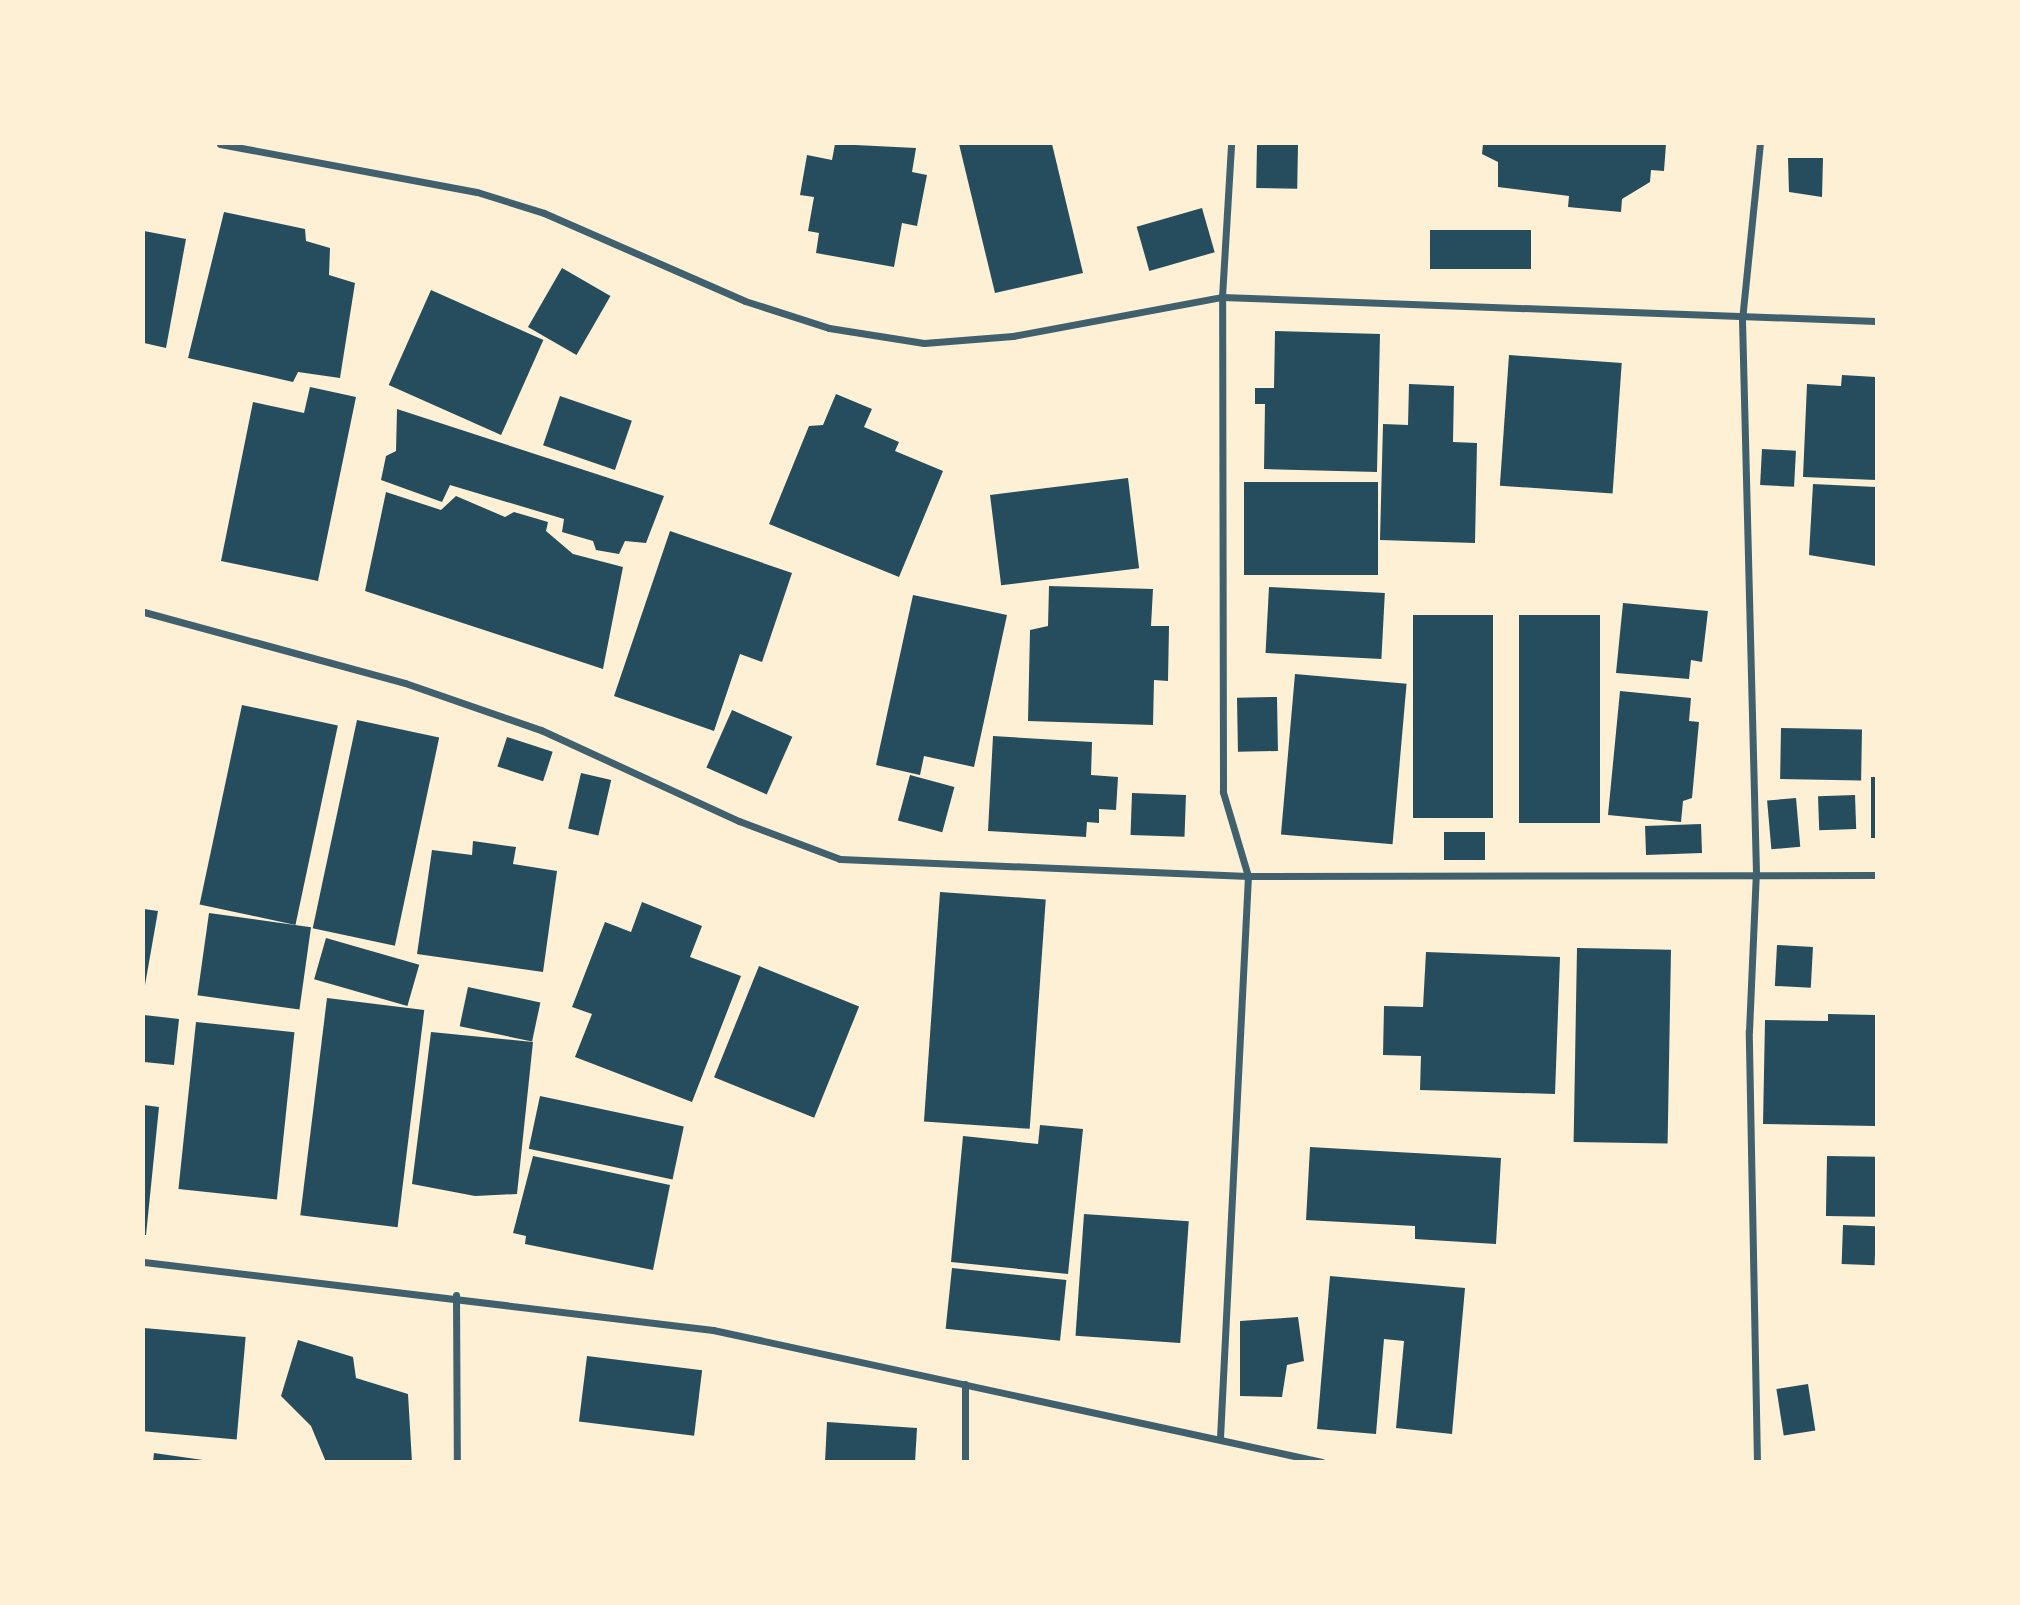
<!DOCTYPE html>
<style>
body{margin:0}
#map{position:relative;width:2020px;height:1605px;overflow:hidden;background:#fdf0d5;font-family:Karla,sans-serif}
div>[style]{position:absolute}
.building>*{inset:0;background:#264d5e;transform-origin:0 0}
.minor>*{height:7px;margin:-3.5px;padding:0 3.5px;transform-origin:3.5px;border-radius:3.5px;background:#3f606c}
span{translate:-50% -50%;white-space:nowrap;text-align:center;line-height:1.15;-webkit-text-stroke:5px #fdf0d5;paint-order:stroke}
.frame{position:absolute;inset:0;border:145px solid #fdf0d5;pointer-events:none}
</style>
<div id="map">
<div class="building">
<i style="clip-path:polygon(835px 144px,916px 148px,912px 172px,927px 175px,917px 226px,902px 223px,894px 267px,816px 253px,819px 233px,808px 231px,814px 197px,800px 195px,807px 155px,832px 160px)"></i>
<i style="clip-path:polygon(959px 144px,1052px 144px,1083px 273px,995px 293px)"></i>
<i style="left:1257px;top:144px;width:41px;height:44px;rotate:1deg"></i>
<i style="clip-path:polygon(1483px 144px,1666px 144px,1664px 171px,1651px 170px,1650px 182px,1622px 199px,1621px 212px,1568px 207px,1569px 196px,1498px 187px,1498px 162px,1482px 154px)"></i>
<i style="clip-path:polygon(1788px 158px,1823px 158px,1822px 197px,1789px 192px)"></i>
<i style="left:1202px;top:208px;width:46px;height:68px;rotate:74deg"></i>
<i style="clip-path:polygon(224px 212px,305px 229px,306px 241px,330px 248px,329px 275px,355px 283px,340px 378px,298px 372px,293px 382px,188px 358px)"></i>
<i style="left:1531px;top:230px;width:39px;height:101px;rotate:90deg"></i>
<i style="clip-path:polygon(144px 231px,186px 239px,166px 348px,144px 343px)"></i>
<i style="left:562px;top:268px;width:56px;height:68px;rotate:30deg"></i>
<i style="left:431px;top:290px;width:123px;height:104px;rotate:24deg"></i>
<i style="clip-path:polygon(1275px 331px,1380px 334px,1377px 472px,1264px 469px,1265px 404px,1255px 404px,1255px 388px,1274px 388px)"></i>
<i style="left:1509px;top:355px;width:113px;height:131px;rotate:4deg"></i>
<i style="clip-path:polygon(1842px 375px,1876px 377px,1876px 480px,1803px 477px,1807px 384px,1841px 386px)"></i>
<i style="clip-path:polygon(1409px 384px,1454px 386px,1453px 442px,1477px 443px,1475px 543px,1380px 540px,1383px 424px,1408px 425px)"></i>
<i style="clip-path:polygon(310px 387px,356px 397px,318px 581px,221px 561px,253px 402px,304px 413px)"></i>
<i style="clip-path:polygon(836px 394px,872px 409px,864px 427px,899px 442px,895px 451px,943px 471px,899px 577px,769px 524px,809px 426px,823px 425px)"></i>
<i style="left:560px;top:396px;width:76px;height:52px;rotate:19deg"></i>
<i style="clip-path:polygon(397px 409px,664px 496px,646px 543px,625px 541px,619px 554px,596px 550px,593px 541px,562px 532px,564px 519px,450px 485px,442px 502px,381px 480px,386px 456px,396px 451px)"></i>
<i style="left:1762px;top:449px;width:34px;height:36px;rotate:3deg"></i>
<i style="left:1128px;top:478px;width:91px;height:139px;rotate:83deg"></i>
<i style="left:1244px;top:482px;width:134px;height:93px"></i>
<i style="clip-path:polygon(1813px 484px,1876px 487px,1876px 566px,1809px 555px)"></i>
<i style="clip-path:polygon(386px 492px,441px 510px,456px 496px,505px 517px,514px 512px,548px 522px,546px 531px,573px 554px,623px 567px,603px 669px,365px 591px)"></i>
<i style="clip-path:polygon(670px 531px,792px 573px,762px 662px,740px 654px,714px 731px,614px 696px)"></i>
<i style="clip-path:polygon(1049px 586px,1153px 589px,1151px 626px,1169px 626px,1168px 681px,1154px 680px,1153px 725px,1028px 721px,1030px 630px,1048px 626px)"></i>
<i style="left:1269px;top:587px;width:116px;height:66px;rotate:3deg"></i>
<i style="clip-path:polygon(913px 595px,1007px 615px,974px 767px,924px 756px,920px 775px,876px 765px)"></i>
<i style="clip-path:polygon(1623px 603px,1708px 611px,1702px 662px,1691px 660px,1689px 679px,1616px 673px)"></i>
<i style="left:1413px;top:615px;width:80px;height:203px"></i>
<i style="left:1600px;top:615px;width:208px;height:81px;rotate:90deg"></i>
<i style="left:1295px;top:674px;width:112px;height:161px;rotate:5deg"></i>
<i style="clip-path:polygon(1620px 691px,1691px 698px,1689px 721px,1699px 722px,1692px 798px,1683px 801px,1681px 822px,1608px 815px)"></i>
<i style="left:1277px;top:697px;width:54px;height:40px;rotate:89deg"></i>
<i style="left:242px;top:705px;width:98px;height:204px;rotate:12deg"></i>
<i style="left:732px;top:710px;width:66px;height:63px;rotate:24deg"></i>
<i style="left:357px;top:720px;width:84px;height:213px;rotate:12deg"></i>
<i style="left:1781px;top:728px;width:81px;height:51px;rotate:1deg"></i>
<i style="clip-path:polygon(993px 736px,1092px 742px,1091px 775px,1118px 777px,1116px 810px,1099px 809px,1099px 823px,1087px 822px,1086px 837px,988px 831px)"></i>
<i style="left:507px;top:737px;width:48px;height:31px;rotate:18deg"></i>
<i style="left:581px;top:773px;width:31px;height:57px;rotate:13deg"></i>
<i style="left:910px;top:775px;width:46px;height:47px;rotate:15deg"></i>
<i style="left:1871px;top:777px;width:5px;height:61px"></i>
<i style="left:1132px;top:793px;width:54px;height:42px;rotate:2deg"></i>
<i style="left:1855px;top:795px;width:34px;height:37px;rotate:88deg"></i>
<i style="left:1796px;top:798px;width:49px;height:29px;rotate:85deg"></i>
<i style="left:1701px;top:824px;width:29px;height:56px;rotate:88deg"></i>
<i style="left:1485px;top:832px;width:28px;height:41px;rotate:90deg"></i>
<i style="clip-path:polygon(473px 841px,516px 847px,513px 864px,557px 871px,543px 972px,417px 954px,432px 850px,472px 855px)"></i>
<i style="left:940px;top:892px;width:106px;height:230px;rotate:4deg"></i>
<i style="clip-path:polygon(642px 902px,702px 926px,690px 957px,741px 976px,692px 1102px,575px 1057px,592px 1014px,572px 1007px,605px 922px,631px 932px)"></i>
<i style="clip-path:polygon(144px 909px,158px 911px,145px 985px,144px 985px)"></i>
<i style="left:209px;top:913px;width:103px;height:83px;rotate:8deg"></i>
<i style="left:326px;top:938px;width:97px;height:43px;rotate:16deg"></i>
<i style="left:1777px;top:945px;width:36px;height:41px;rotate:3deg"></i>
<i style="left:1577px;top:948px;width:94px;height:194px;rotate:1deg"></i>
<i style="clip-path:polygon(1426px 952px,1560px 957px,1555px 1094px,1420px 1090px,1421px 1056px,1383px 1055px,1384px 1006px,1423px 1007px)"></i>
<i style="left:759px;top:966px;width:108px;height:120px;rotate:22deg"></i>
<i style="left:468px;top:987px;width:74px;height:40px;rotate:12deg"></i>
<i style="left:327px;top:998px;width:98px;height:219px;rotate:7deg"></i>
<i style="clip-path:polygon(1828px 1014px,1876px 1015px,1876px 1126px,1763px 1124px,1765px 1020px,1828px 1021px)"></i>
<i style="clip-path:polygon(144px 1015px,179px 1019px,174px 1065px,144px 1062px)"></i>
<i style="left:196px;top:1022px;width:99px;height:168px;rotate:6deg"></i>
<i style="clip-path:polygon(431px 1032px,533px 1042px,517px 1194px,475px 1196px,412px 1184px)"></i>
<i style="left:540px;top:1096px;width:147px;height:54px;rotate:12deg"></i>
<i style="clip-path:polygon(144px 1105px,159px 1107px,146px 1235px,144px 1235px)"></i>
<i style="clip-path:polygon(1040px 1125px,1083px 1129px,1068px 1274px,951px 1262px,963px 1136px,1038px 1144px)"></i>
<i style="clip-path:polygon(1310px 1147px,1501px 1158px,1496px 1244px,1415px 1239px,1415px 1226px,1306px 1220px)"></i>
<i style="clip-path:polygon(533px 1156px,670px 1185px,653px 1270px,525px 1244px,526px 1236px,513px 1233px)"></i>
<i style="left:1827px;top:1156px;width:49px;height:60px;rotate:1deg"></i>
<i style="left:1084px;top:1214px;width:105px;height:122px;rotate:4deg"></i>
<i style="left:1843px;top:1225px;width:33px;height:39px;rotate:2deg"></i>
<i style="left:952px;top:1268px;width:115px;height:61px;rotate:6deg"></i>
<i style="clip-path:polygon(1330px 1276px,1465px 1288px,1452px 1434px,1396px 1428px,1404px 1341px,1384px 1339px,1376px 1434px,1317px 1429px)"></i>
<i style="clip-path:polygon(1298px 1317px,1304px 1361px,1287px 1365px,1282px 1397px,1240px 1396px,1240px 1321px)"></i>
<i style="left:144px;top:1328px;width:102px;height:103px;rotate:5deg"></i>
<i style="clip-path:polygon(298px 1340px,353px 1357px,356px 1378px,408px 1394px,412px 1462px,326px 1462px,311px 1426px,281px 1396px)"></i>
<i style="left:587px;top:1356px;width:116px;height:66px;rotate:7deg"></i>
<i style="left:1808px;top:1384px;width:47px;height:32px;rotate:81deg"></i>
<i style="clip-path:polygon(827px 1422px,917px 1428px,915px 1462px,825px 1462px)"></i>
<i style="clip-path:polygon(154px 1453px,203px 1460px,203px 1462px,153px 1462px)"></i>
</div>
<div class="minor">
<i style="left:220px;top:144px;width:261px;rotate:10.6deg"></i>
<i style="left:477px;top:192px;width:70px;rotate:17.4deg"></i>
<i style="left:544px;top:213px;width:219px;rotate:23.6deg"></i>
<i style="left:745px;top:301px;width:88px;rotate:17.8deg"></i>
<i style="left:829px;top:328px;width:96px;rotate:9deg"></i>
<i style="left:924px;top:343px;width:89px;rotate:-4.5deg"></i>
<i style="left:1013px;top:336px;width:213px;rotate:-10.6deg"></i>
<i style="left:1222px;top:297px;width:654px;rotate:2.1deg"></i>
<i style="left:144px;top:612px;width:270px;rotate:15.2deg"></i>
<i style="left:405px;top:683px;width:144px;rotate:19.1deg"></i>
<i style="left:541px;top:730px;width:218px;rotate:24.7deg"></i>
<i style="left:739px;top:821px;width:108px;rotate:20.6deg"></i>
<i style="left:840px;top:859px;width:408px;rotate:2.4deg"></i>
<i style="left:1248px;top:876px;width:628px;rotate:-0.09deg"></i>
<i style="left:144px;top:1262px;width:573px;rotate:6.81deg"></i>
<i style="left:713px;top:1330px;width:623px;rotate:12.23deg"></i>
<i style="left:456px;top:1295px;width:167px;rotate:89.7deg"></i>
<i style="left:965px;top:1384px;width:78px;rotate:90deg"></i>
<i style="left:1220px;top:1438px;width:563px;rotate:-87.15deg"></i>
<i style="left:1248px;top:876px;width:88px;rotate:-106.6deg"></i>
<i style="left:1223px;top:792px;width:495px;rotate:-90.1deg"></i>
<i style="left:1222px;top:297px;width:153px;rotate:-86.6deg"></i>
<i style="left:1757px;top:1462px;width:431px;rotate:-91.1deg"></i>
<i style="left:1749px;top:1031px;width:158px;rotate:-87.5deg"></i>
<i style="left:1756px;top:873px;width:553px;rotate:-91.45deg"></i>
<i style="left:1742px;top:320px;width:177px;rotate:-84.2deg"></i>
</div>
<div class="frame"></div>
</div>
